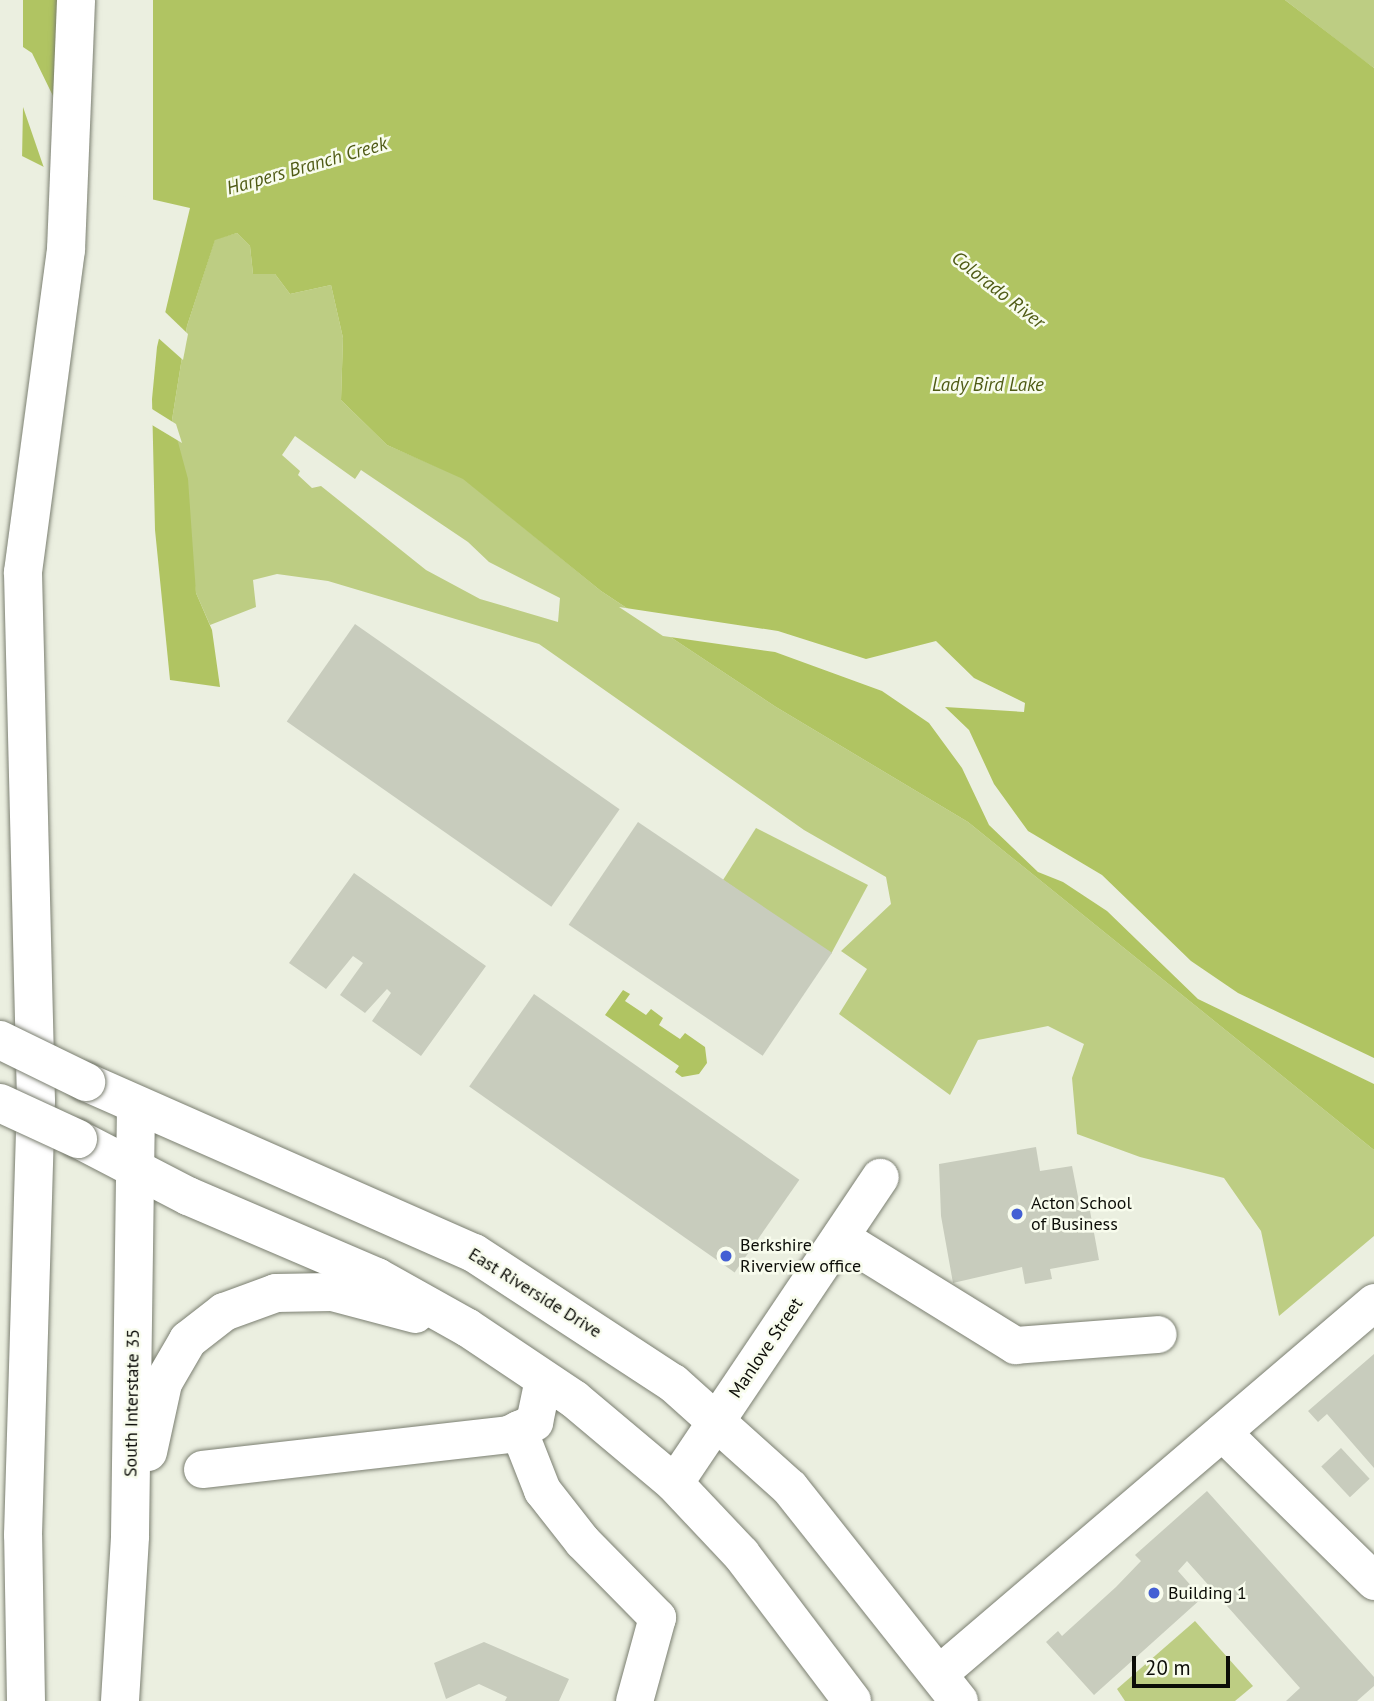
<!DOCTYPE html>
<style>
body{margin:0}
#map{position:relative;width:1374px;height:1701px;overflow:hidden;background:#ebefe0;font-family:"PT Sans",sans-serif}
div>[style]{position:absolute}
.green>*{inset:0;background:#bdcd83}
.water>*{inset:0;background:#b0c462}
.pier>*{inset:0;background:#ebefe0}
.building>*{inset:0;background:#c8ccbd;transform-origin:0 0}
.roads{filter:drop-shadow(0 0 2px #7b7f71) drop-shadow(0 0 2px #7b7f71)}
.minor>*{height:37px;margin:-18.5px;padding:0 18.5px;transform-origin:18.5px;border-radius:18.5px;background:#fff}
.major>*{height:38px;margin:-19px;padding:0 19px;transform-origin:19px;border-radius:19px;background:#fff}
.bridges{filter:drop-shadow(0 0 2px #7b7f71) drop-shadow(0 0 2px #7b7f71)}
.major-bridge>*{height:38px;margin:-19px;padding:0 19px;transform-origin:19px;border-radius:19px;background:#fff}
.dots>*{width:19px;height:19px;translate:-50% -50%;box-sizing:border-box;border:4px solid #f8fced;border-radius:50%}
span{translate:-50% -50%;white-space:nowrap;text-align:center;line-height:1.15;-webkit-text-stroke:5px #f8fced;paint-order:stroke}
.poi-label{font-size:18px;color:#0c0d08}
.left{translate:0 -50%;text-align:left}
.street-label{font-size:18px;color:#0c0d08}
.water-label{font-size:19px;color:#4f5b15;font-style:italic}
.scale{position:absolute;left:1132px;top:1656px;width:98px;height:32px;box-sizing:border-box;border:4px solid #0c0d08;border-top:0;padding-left:9px;font-size:21px;line-height:24px;white-space:nowrap;color:#0c0d08;-webkit-text-stroke:5px #f8fced;paint-order:stroke}
</style>
<div id="map">
<div class="green">
<i style="clip-path:polygon(1285px 0,1374px 0,1374px 68px,1363px 60px)"></i>
<i style="clip-path:polygon(evenodd,237px 233px,250px 246px,253px 274px,275px 274px,290px 294px,331px 285px,343px 338px,341px 400px,387px 445px,463px 478px,601px 591px,776px 707px,968px 822px,1374px 1150px,1374px 1236px,1279px 1316px,1261px 1231px,1224px 1178px,1140px 1157px,1077px 1134px,1072px 1078px,1084px 1044px,1048px 1026px,978px 1040px,950px 1095px,839px 1014px,867px 969px,841px 951px,891px 904px,886px 877px,804px 830px,539px 644px,328px 581px,277px 574px,253px 580px,256px 607px,210px 625px,196px 593px,172px 420px,187px 326px,215px 239px,237px 233px,295px 436px,355px 479px,361px 470px,468px 542px,489px 562px,560px 598px,558px 622px,480px 599px,426px 570px,321px 486px,312px 488px,298px 475px,300px 471px,282px 455px,295px 436px)"></i>
<i style="clip-path:polygon(756px 828px,868px 885px,831px 954px,723px 880px)"></i>
<i style="clip-path:polygon(1195px 1621px,1253px 1686px,1235px 1701px,1125px 1701px,1117px 1689px)"></i>
</div>
<div class="water">
<i style="clip-path:polygon(0 0,1285px 0,1374px 68px,1374px 1150px,968px 822px,776px 707px,601px 591px,463px 479px,387px 445px,341px 400px,343px 338px,331px 285px,290px 294px,275px 274px,253px 274px,250px 246px,237px 233px,215px 240px,187px 326px,172px 420px,188px 479px,196px 593px,212px 630px,220px 687px,170px 680px,155px 530px,152px 399px,157px 347px,190px 208px,72px 181px,0 145px)"></i>
<i style="clip-path:polygon(623px 990px,630px 994px,625px 1001px,646px 1015px,651px 1009px,663px 1018px,659px 1025px,680px 1039px,685px 1033px,705px 1047px,707px 1063px,699px 1074px,682px 1077px,675px 1072px,679px 1066px,605px 1015px)"></i>
</div>
<div class="pier">
<i style="clip-path:polygon(0 0,23px 0,23px 47px,32px 53px,53px 96px,53px 135px,60px 0,153px 0,153px 203px,71px 185px,45px 171px,23px 107px,22px 160px,0 149px)"></i>
<i style="clip-path:polygon(163px 310px,188px 334px,183px 360px,156px 336px)"></i>
<i style="clip-path:polygon(152px 360px,152px 409px,176px 424px,182px 443px,152px 425px,152px 526px,168px 683px,152px 530px,149px 399px)"></i>
<i style="clip-path:polygon(619px 607px,778px 631px,866px 659px,936px 641px,974px 678px,1025px 703px,1024px 712px,945px 707px,969px 730px,994px 784px,1028px 831px,1102px 875px,1191px 961px,1238px 993px,1374px 1058px,1374px 1084px,1198px 999px,1107px 911px,1063px 882px,1038px 872px,989px 825px,962px 768px,929px 723px,882px 691px,775px 652px,663px 636px)"></i>
</div>
<div class="building">
<i style="left:355px;top:624px;width:323px;height:119px;rotate:35deg"></i>
<i style="left:638px;top:822px;width:234px;height:124px;rotate:34deg"></i>
<i style="clip-path:polygon(354px 873px,486px 966px,421px 1056px,372px 1021px,391px 993px,387px 989px,365px 1013px,340px 995px,363px 963px,353px 956px,326px 989px,289px 963px)"></i>
<i style="left:534px;top:994px;width:324px;height:113px;rotate:35deg"></i>
<i style="clip-path:polygon(1036px 1147px,1040px 1171px,1072px 1166px,1081px 1212px,1090px 1211px,1099px 1260px,1050px 1269px,1052px 1279px,1025px 1284px,1022px 1267px,953px 1283px,941px 1216px,939px 1164px)"></i>
<i style="clip-path:polygon(1374px 1354px,1374px 1468px,1327px 1414px,1318px 1422px,1308px 1411px)"></i>
<i style="left:1341px;top:1448px;width:42px;height:27px;rotate:47deg"></i>
<i style="clip-path:polygon(1207px 1491px,1374px 1677px,1374px 1686px,1357px 1701px,1286px 1701px,1300px 1688px,1187px 1561px,1178px 1571px,1202px 1598px,1094px 1695px,1046px 1642px,1058px 1631px,1062px 1636px,1116px 1587px,1141px 1561px,1135px 1555px)"></i>
<i style="clip-path:polygon(484px 1642px,569px 1679px,559px 1701px,505px 1701px,507px 1697px,479px 1684px,446px 1699px,434px 1663px)"></i>
</div>
<div class="roads">
<div class="minor">
<i style="left:840px;top:1237px;width:206px;rotate:31.7deg"></i>
<i style="left:1015px;top:1345px;width:143px;rotate:-4.4deg"></i>
<i style="left:518px;top:1429px;width:66px;rotate:68.5deg"></i>
<i style="left:542px;top:1490px;width:65px;rotate:51.9deg"></i>
<i style="left:582px;top:1541px;width:107px;rotate:45.4deg"></i>
<i style="left:657px;top:1617px;width:87px;rotate:105.3deg"></i>
<i style="left:1222px;top:1432px;width:213px;rotate:44.4deg"></i>
<i style="left:202px;top:1469px;width:308px;rotate:-6.5deg"></i>
<i style="left:508px;top:1434px;width:29px;rotate:-25deg"></i>
<i style="left:534px;top:1422px;width:44px;rotate:-78.2deg"></i>
<i style="left:674px;top:1483px;width:369px;rotate:-56.1deg"></i>
<i style="left:938px;top:1674px;width:573px;rotate:-40.47deg"></i>
</div>
<div class="major">
<i style="left:86px;top:1082px;width:424px;rotate:23.8deg"></i>
<i style="left:474px;top:1253px;width:238px;rotate:33.2deg"></i>
<i style="left:673px;top:1383px;width:157px;rotate:41.9deg"></i>
<i style="left:790px;top:1488px;width:272px;rotate:51.6deg"></i>
<i style="left:78px;top:1139px;width:124px;rotate:27.4deg"></i>
<i style="left:188px;top:1196px;width:206px;rotate:23.2deg"></i>
<i style="left:377px;top:1277px;width:104px;rotate:29.3deg"></i>
<i style="left:468px;top:1328px;width:128px;rotate:33.8deg"></i>
<i style="left:574px;top:1399px;width:131px;rotate:40deg"></i>
<i style="left:674px;top:1483px;width:98px;rotate:46.7deg"></i>
<i style="left:741px;top:1554px;width:184px;rotate:52.9deg"></i>
<i style="left:148px;top:1452px;width:71px;rotate:-77.7deg"></i>
<i style="left:163px;top:1383px;width:50px;rotate:-59.8deg"></i>
<i style="left:188px;top:1340px;width:46px;rotate:-37.9deg"></i>
<i style="left:224px;top:1312px;width:55px;rotate:-20.1deg"></i>
<i style="left:276px;top:1293px;width:56px;rotate:-1deg"></i>
<i style="left:332px;top:1292px;width:86px;rotate:14.8deg"></i>
<i style="left:26px;top:1701px;width:166px;rotate:-91deg"></i>
<i style="left:23px;top:1535px;width:434px;rotate:-88.3deg"></i>
<i style="left:36px;top:1101px;width:529px;rotate:-91.41deg"></i>
<i style="left:23px;top:572px;width:325px;rotate:-82.4deg"></i>
<i style="left:66px;top:250px;width:250px;rotate:-87.7deg"></i>
<i style="left:120px;top:1701px;width:165px;rotate:-86.5deg"></i>
<i style="left:130px;top:1536px;width:431px;rotate:-89.2deg"></i>
</div>
</div>
<div class="bridges">
<div class="major-bridge">
<i style="left:0;top:1040px;width:96px;rotate:26deg"></i>
<i style="left:0;top:1103px;width:86px;rotate:24.8deg"></i>
</div>
</div>
<div class="dots">
<i style="left:1017px;top:1214px;background:#4460d4"></i>
<i style="left:726px;top:1256px;background:#4460d4"></i>
<i style="left:1154px;top:1593px;background:#4460d4"></i>
</div>
<div class="poi-label">
<span class="left" style="left:1031px;top:1214px">Acton School<br>of Business</span>
<span class="left" style="left:740px;top:1256px">Berkshire<br>Riverview office</span>
<span class="left" style="left:1168px;top:1593px">Building 1</span>
</div>
<div class="street-label">
<span style="left:535px;top:1293px;rotate:32deg">East Riverside Drive</span>
<span style="left:766px;top:1348px;rotate:-56deg">Manlove Street</span>
<span style="left:132px;top:1403px;rotate:-89deg">South Interstate 35</span>
</div>
<div class="water-label">
<span style="left:307px;top:166px;rotate:-16deg">Harpers Branch Creek</span>
<span style="left:998px;top:290px;rotate:38deg">Colorado River</span>
<span style="left:988px;top:385px">Lady Bird Lake</span>
</div>
<div class="scale">20 m</div>
</div>
